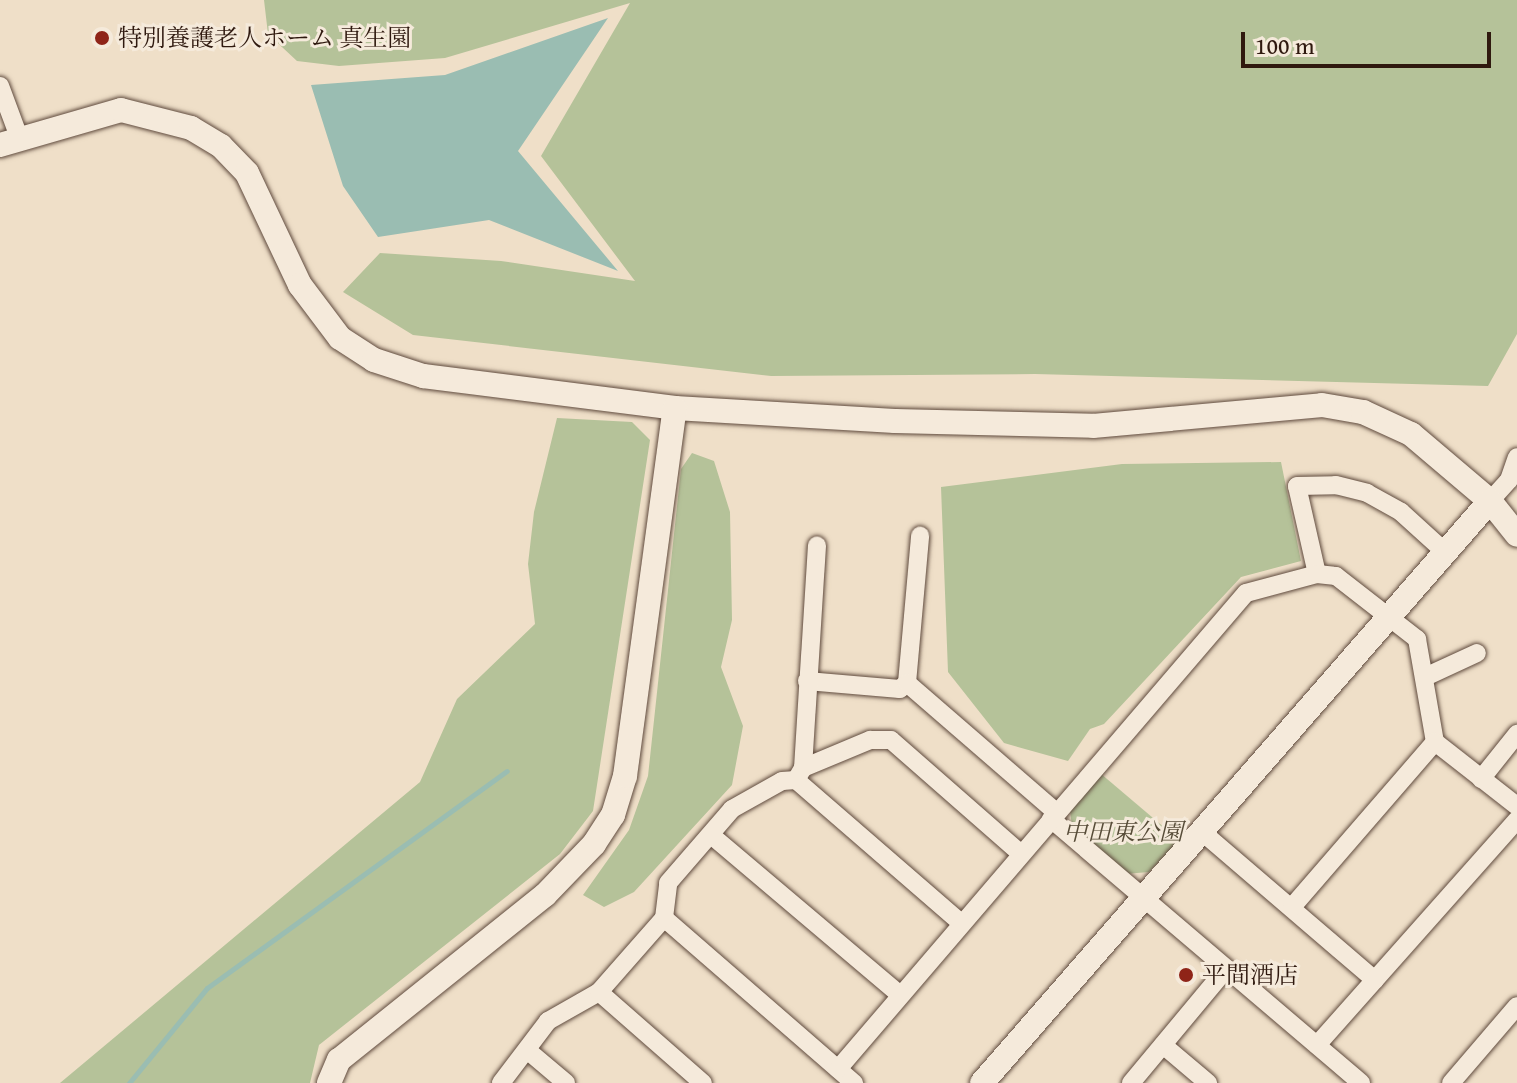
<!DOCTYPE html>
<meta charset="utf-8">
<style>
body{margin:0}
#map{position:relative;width:1517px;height:1083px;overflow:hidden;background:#efdfc8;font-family:"Gentium Book Plus","Noto Serif JP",serif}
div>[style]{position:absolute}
.green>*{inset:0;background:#b5c299}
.water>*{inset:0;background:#9abdb2}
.stream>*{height:5px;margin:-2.5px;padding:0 2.5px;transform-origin:2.5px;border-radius:2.5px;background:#9abdb2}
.roads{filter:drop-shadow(0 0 2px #5f4a3d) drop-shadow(0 0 2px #5f4a3d)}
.minor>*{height:18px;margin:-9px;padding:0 9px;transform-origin:9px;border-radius:9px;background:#f5eadb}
.tertiary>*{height:24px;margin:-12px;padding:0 12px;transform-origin:12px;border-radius:12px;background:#f5eadb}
.dots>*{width:22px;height:22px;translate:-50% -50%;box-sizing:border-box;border:4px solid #f5eadb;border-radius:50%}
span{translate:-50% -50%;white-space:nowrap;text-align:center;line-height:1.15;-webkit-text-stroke:6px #f5eadb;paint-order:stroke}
.poi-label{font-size:24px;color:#2f190f}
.left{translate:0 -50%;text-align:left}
.park-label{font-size:24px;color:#574c38;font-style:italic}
.scale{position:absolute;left:1241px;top:32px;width:250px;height:36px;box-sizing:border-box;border:4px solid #2f190f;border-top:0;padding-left:10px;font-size:24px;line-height:28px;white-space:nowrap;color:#2f190f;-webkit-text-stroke:6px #f5eadb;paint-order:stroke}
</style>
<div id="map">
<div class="green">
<i style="clip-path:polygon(264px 0,1517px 0,1517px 334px,1488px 386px,1035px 374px,771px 376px,413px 335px,343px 292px,380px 253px,501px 261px,635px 281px,541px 156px,630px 3px,445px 58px,339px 66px,297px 61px,268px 34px)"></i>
<i style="clip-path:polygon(557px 418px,632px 422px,650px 440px,593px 811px,560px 854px,319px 1045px,310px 1083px,60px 1083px,420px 782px,457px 699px,535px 624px,528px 564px,534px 512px)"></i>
<i style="clip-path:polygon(692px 453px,714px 461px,730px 512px,732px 620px,721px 667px,743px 726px,732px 785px,634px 892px,604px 907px,583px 895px,629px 830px,648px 776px,681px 469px)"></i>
<i style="clip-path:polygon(1281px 462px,1301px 561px,1241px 577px,1104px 724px,1090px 729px,1068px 761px,1004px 743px,948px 672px,941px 487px,1122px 464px)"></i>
<i style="clip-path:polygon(1100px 773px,1179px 840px,1149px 872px,1125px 874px,1072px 827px,1070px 810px)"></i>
</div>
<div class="water">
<i style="clip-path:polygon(608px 18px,518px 151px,618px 271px,489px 220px,378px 237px,343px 186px,311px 85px,445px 75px)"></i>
</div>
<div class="stream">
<i style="left:129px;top:1083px;width:123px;rotate:-50.6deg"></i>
<i style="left:207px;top:988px;width:370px;rotate:-35.9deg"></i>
</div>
<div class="roads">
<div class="minor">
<i style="left:0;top:86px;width:54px;rotate:69.6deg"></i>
<i style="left:1490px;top:501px;width:28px;rotate:-48deg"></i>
<i style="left:1509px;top:480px;width:24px;rotate:-71deg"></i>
<i style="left:1317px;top:574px;width:90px;rotate:-102.8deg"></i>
<i style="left:1297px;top:486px;width:39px;rotate:-1deg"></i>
<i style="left:1336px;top:485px;width:32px;rotate:14deg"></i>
<i style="left:1367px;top:493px;width:39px;rotate:29deg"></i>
<i style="left:1401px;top:512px;width:59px;rotate:42.3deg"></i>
<i style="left:1425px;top:677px;width:57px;rotate:-24.8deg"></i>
<i style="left:807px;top:681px;width:93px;rotate:4.9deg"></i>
<i style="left:900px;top:689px;width:9px;rotate:-41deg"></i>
<i style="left:907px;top:683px;width:148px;rotate:-84.9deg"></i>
<i style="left:907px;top:683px;width:197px;rotate:40.9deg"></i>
<i style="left:803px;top:768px;width:223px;rotate:-86.4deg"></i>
<i style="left:1481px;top:779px;width:58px;rotate:-51.3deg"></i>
<i style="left:796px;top:780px;width:218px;rotate:40.9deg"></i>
<i style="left:1051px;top:819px;width:407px;rotate:40.4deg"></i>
<i style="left:1201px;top:831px;width:229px;rotate:40.6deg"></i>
<i style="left:711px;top:835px;width:246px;rotate:40.2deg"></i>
<i style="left:1292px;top:907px;width:218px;rotate:-49.1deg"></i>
<i style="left:664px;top:918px;width:252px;rotate:41deg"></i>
<i style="left:599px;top:992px;width:138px;rotate:41.2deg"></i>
<i style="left:1163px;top:1045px;width:59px;rotate:40.2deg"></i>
<i style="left:1317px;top:1045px;width:301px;rotate:-48.4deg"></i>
<i style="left:527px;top:1050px;width:51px;rotate:40.2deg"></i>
<i style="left:838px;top:1069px;width:627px;rotate:-49.4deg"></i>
<i style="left:1246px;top:593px;width:73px;rotate:-15deg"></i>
<i style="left:1317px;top:574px;width:19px;rotate:6deg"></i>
<i style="left:1336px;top:576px;width:103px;rotate:37.9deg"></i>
<i style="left:1417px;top:639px;width:105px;rotate:80.1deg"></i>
<i style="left:1435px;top:742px;width:104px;rotate:38deg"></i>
<i style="left:501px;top:1083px;width:78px;rotate:-52.8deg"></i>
<i style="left:548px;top:1021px;width:59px;rotate:-29.6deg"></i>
<i style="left:599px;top:992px;width:98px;rotate:-48.7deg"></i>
<i style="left:664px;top:918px;width:35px;rotate:-83deg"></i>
<i style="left:668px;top:883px;width:98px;rotate:-49.1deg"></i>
<i style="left:732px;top:809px;width:57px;rotate:-29.2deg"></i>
<i style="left:782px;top:781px;width:14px;rotate:-4deg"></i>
<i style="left:796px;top:780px;width:14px;rotate:-60deg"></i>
<i style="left:803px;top:768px;width:73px;rotate:-22.7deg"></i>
<i style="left:870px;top:740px;width:21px"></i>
<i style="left:891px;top:740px;width:173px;rotate:41.2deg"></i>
<i style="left:1131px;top:1083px;width:148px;rotate:-50.2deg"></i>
<i style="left:1451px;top:1083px;width:101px;rotate:-49.4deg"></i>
</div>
<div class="tertiary">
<i style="left:0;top:145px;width:126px;rotate:-16.1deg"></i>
<i style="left:121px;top:110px;width:72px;rotate:14.4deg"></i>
<i style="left:191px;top:128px;width:35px;rotate:31deg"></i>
<i style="left:221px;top:146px;width:37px;rotate:46deg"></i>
<i style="left:247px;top:173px;width:124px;rotate:64.7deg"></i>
<i style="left:300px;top:285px;width:66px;rotate:53deg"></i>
<i style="left:340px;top:338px;width:40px;rotate:32.9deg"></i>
<i style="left:374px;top:360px;width:52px;rotate:18.1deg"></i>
<i style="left:423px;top:376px;width:254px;rotate:7.2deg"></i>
<i style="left:675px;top:408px;width:220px;rotate:3.4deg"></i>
<i style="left:895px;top:421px;width:198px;rotate:1.4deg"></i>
<i style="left:1093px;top:426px;width:230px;rotate:-5.2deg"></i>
<i style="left:1322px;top:405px;width:42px;rotate:9.7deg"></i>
<i style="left:1363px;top:412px;width:53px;rotate:24.6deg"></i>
<i style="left:1411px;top:434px;width:104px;rotate:40.3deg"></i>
<i style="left:1490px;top:501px;width:43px;rotate:51.5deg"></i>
<i style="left:329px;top:1083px;width:25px;rotate:-67deg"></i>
<i style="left:339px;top:1060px;width:264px;rotate:-38.7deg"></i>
<i style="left:545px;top:895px;width:71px;rotate:-46.1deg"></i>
<i style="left:594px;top:844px;width:35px;rotate:-57deg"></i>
<i style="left:613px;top:815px;width:41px;rotate:-72.9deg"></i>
<i style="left:625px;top:776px;width:371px;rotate:-82.3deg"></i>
<i style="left:982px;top:1083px;width:773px;rotate:-48.88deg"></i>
</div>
</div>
<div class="dots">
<i style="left:102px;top:38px;background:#8f2418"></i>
<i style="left:1186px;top:975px;background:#8f2418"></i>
</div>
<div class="poi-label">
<span class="left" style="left:118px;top:38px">特別養護老人ホーム 真生園</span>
<span class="left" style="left:1202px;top:975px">平間酒店</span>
</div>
<div class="park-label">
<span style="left:1123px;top:832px">中田東公園</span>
</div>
<div class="scale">100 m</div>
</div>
